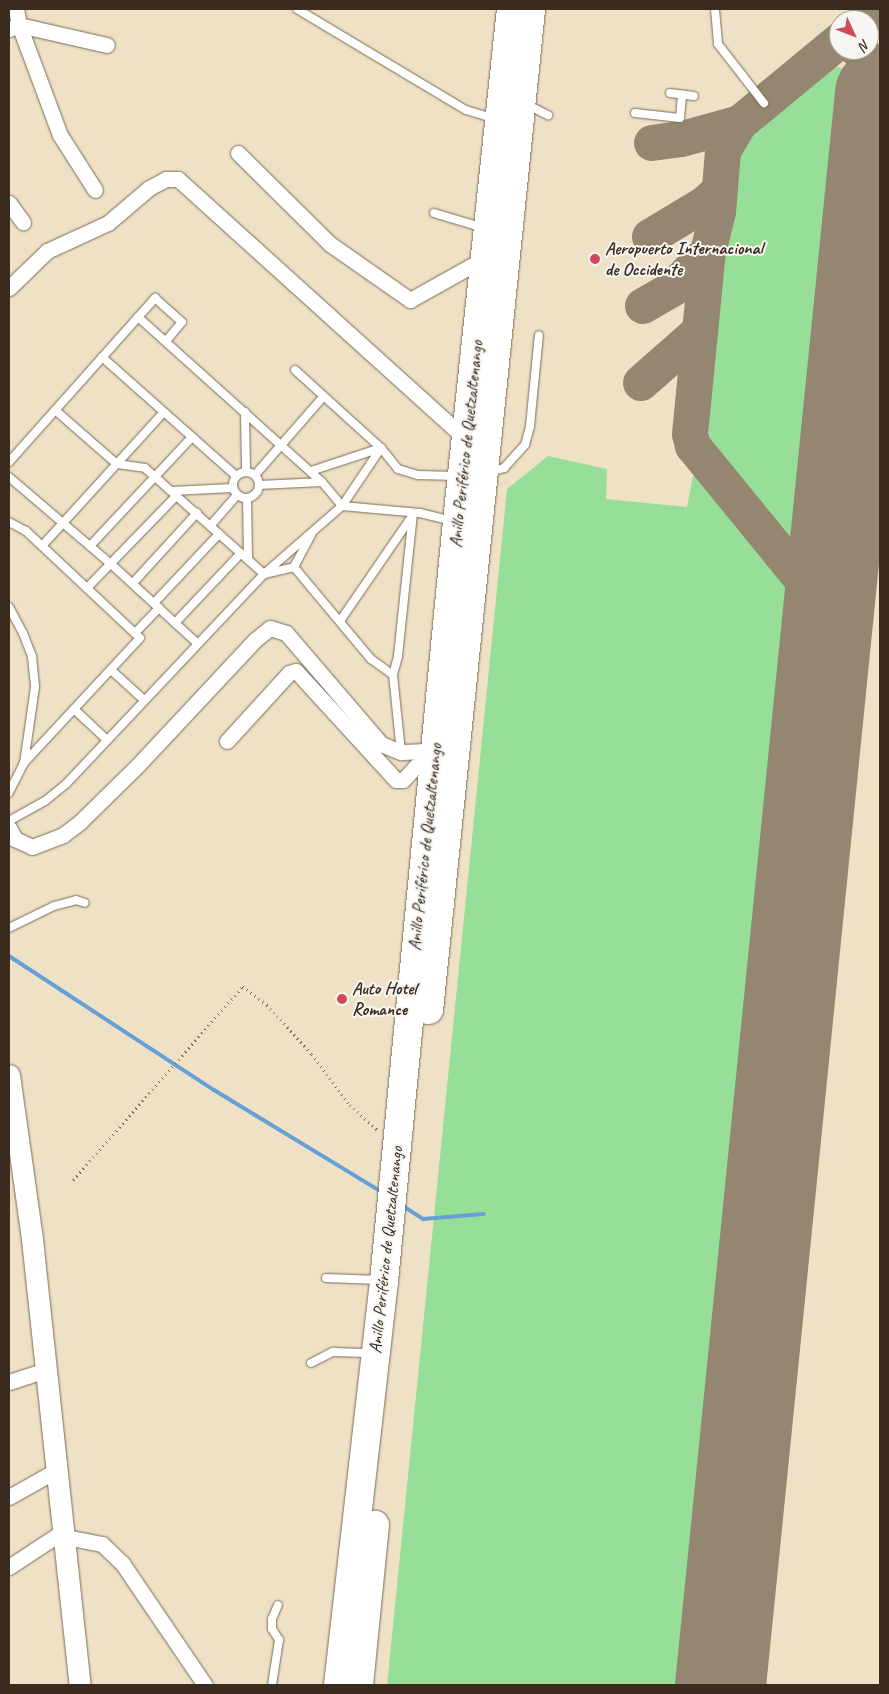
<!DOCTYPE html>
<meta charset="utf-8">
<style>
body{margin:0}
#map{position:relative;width:889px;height:1694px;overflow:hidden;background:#efe1c5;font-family:Caveat,sans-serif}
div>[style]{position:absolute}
.green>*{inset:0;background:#97df99}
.stream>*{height:4px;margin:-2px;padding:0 2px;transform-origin:2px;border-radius:2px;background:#67a0d6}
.taxiway>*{height:36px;margin:-18px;padding:0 18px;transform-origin:18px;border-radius:18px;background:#958672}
.runway>*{height:91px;margin:-45.5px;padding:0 45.5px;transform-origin:45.5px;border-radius:45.5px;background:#958672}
.path>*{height:2.5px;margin-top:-1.25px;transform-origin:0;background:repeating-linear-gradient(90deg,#7a6a58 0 1px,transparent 0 5px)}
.roads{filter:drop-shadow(0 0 1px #7a6a58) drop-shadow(0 0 1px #7a6a58)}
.lane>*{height:8px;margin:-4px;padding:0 4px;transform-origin:4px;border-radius:4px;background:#fff}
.lane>.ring{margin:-4px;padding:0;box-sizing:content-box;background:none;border:8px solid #fff;border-radius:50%}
.street>*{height:15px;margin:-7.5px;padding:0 7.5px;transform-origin:7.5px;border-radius:7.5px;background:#fff}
.secondary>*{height:21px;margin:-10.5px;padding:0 10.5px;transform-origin:10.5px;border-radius:10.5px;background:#fff}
.highway>*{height:28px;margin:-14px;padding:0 14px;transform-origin:14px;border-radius:14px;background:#fff}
.dots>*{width:14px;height:14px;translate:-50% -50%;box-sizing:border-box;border:2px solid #f6f6f2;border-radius:50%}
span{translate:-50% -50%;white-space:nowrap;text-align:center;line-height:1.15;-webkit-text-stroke:4px #f6f6f2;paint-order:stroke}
.poi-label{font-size:18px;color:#3b2a1e;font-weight:700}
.left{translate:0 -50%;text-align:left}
.street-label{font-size:18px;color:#3b2a1e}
.frame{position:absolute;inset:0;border:10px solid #3b2a1e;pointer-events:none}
.north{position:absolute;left:829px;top:10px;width:50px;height:50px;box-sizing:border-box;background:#f6f6f2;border:1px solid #aba49d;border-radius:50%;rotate:133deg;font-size:14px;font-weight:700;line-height:20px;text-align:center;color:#3b2a1e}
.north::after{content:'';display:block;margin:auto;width:18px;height:22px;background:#d1495b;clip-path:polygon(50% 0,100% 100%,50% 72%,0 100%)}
</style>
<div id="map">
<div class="green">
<i style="clip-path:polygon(835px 67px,850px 69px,861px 87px,816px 524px,809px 535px,797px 541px,782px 534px,721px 461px,710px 441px,707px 420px,735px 161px,758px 129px)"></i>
<i style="clip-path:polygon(548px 456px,607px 469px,606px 499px,687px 507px,694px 471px,794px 589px,804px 607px,805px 639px,698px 1685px,387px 1685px,507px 489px)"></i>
</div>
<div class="stream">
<i style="left:9px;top:956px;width:245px;rotate:33.2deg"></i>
<i style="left:214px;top:1090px;width:197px;rotate:31.3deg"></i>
<i style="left:403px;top:1206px;width:24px;rotate:33deg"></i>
<i style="left:423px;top:1219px;width:61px;rotate:-4.7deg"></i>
</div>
<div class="taxiway">
<i style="left:864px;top:20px;width:17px;rotate:-40deg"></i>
<i style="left:858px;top:50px;width:13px;rotate:42deg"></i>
<i style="left:868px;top:59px;width:17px;rotate:65deg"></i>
<i style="left:875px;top:74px;width:21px;rotate:76deg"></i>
<i style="left:652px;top:143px;width:30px;rotate:-8deg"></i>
<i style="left:682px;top:139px;width:60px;rotate:-15.4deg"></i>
<i style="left:650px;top:237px;width:64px;rotate:-31deg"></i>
<i style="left:705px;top:204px;width:19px;rotate:-43deg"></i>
<i style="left:643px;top:306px;width:34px;rotate:-30deg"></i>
<i style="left:672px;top:289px;width:52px;rotate:-45.8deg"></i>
<i style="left:641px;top:383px;width:79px;rotate:-41.4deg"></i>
<i style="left:781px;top:554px;width:21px;rotate:28deg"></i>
<i style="left:800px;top:564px;width:16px;rotate:-14deg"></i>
<i style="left:816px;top:560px;width:23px;rotate:-50deg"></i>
<i style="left:831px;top:542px;width:25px;rotate:-76deg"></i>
<i style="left:822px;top:678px;width:41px;rotate:-88.6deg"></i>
<i style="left:823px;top:637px;width:40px;rotate:-104.4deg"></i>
<i style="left:813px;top:598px;width:26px;rotate:-122deg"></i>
<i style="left:799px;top:576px;width:168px;rotate:-129.2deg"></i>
<i style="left:693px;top:446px;width:12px;rotate:-104deg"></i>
<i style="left:690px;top:434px;width:183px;rotate:-84.4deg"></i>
<i style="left:708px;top:252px;width:41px;rotate:-76deg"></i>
<i style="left:718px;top:212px;width:61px;rotate:-85.3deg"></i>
<i style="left:723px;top:151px;width:33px;rotate:-59deg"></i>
<i style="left:740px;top:123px;width:129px;rotate:-39.6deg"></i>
</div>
<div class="runway">
<i style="left:720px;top:1685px;width:1600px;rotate:-84.26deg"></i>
</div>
<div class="path">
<i style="left:73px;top:1180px;width:258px;rotate:-48.8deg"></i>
<i style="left:243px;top:986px;width:31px;rotate:38deg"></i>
<i style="left:267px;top:1005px;width:67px;rotate:47.4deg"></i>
<i style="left:312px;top:1054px;width:64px;rotate:53.3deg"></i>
<i style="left:350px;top:1105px;width:39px;rotate:42deg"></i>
</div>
<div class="roads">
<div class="lane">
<i style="left:297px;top:9px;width:197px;rotate:30.9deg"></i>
<i style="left:466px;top:110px;width:30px;rotate:17deg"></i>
<i style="left:715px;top:9px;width:35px;rotate:85deg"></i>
<i style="left:718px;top:44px;width:75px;rotate:52.1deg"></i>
<i style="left:670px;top:93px;width:24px;rotate:7deg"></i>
<i style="left:526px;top:104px;width:25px;rotate:27deg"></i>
<i style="left:635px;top:113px;width:45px;rotate:6.3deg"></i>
<i style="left:680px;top:118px;width:23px;rotate:-85deg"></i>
<i style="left:434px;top:213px;width:52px;rotate:16.7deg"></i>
<i style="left:138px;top:317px;width:247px;rotate:41.9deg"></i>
<i style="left:322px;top:482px;width:31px;rotate:50deg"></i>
<i style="left:342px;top:506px;width:78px;rotate:5.1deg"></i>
<i style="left:420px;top:513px;width:33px;rotate:14deg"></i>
<i style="left:102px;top:357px;width:179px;rotate:41.6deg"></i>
<i style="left:295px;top:370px;width:116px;rotate:42.2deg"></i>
<i style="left:381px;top:448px;width:27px;rotate:51deg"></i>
<i style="left:398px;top:469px;width:21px;rotate:17deg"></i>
<i style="left:418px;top:475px;width:40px;rotate:1.4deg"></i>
<i style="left:55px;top:410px;width:82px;rotate:41.1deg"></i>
<i style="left:117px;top:464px;width:28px;rotate:8deg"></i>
<i style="left:145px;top:468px;width:159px;rotate:41.7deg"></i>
<i style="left:264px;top:574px;width:31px;rotate:-13deg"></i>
<i style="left:294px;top:567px;width:38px;rotate:-62deg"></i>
<i style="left:245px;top:412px;width:60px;rotate:89deg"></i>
<i style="left:9px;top:462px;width:220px;rotate:-48.3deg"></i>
<i style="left:155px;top:298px;width:36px;rotate:42deg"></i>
<i style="left:182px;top:322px;width:25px;rotate:130deg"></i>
<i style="left:311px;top:471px;width:74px;rotate:-18.2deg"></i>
<i class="ring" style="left:233px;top:472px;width:18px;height:18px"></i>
<i style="left:489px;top:472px;width:16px;rotate:-15deg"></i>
<i style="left:504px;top:468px;width:31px;rotate:-48deg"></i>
<i style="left:525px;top:445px;width:20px;rotate:-75deg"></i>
<i style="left:530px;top:426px;width:91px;rotate:-84.4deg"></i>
<i style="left:255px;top:475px;width:103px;rotate:-48.9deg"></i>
<i style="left:9px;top:477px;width:134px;rotate:40.5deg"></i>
<i style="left:111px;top:564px;width:118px;rotate:42.6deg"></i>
<i style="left:259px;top:485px;width:63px;rotate:-2.7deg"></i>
<i style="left:172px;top:491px;width:61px;rotate:-2.8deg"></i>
<i style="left:247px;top:499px;width:59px;rotate:89deg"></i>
<i style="left:9px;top:522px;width:19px;rotate:28deg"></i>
<i style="left:26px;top:531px;width:156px;rotate:43.2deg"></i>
<i style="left:140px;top:638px;width:171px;rotate:132.9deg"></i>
<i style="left:210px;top:526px;width:41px;rotate:-48.9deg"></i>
<i style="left:42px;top:546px;width:181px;rotate:-47.7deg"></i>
<i style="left:90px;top:546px;width:149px;rotate:-46.9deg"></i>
<i style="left:294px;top:567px;width:120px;rotate:50.1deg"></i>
<i style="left:371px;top:659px;width:27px;rotate:36deg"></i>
<i style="left:133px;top:583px;width:95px;rotate:-47.6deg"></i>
<i style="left:87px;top:588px;width:129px;rotate:-45.9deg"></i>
<i style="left:154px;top:603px;width:95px;rotate:-46.7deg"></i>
<i style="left:9px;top:607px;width:30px;rotate:62deg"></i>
<i style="left:23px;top:633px;width:26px;rotate:69deg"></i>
<i style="left:32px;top:657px;width:30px;rotate:84deg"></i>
<i style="left:35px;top:687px;width:77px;rotate:98.2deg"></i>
<i style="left:24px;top:763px;width:34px;rotate:117deg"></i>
<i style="left:340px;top:621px;width:124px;rotate:-55.5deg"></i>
<i style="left:175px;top:623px;width:96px;rotate:-46.7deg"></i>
<i style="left:135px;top:633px;width:35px;rotate:-46deg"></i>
<i style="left:111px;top:670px;width:45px;rotate:42.3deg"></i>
<i style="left:74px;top:709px;width:45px;rotate:43.2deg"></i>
<i style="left:401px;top:752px;width:77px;rotate:-95.9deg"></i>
<i style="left:393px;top:675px;width:20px;rotate:-75deg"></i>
<i style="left:398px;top:656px;width:144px;rotate:-84deg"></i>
<i style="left:9px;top:821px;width:41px;rotate:-29.1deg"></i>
<i style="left:45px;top:801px;width:27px;rotate:-39deg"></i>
<i style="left:66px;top:784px;width:289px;rotate:-46.7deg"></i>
<i style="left:264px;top:574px;width:103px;rotate:-41.1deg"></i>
<i style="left:342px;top:506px;width:70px;rotate:-56.1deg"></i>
<i style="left:9px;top:928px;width:50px;rotate:-26.1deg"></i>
<i style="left:54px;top:906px;width:23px;rotate:-15deg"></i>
<i style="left:76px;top:900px;width:9px;rotate:18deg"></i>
<i style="left:326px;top:1278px;width:53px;rotate:2.2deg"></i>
<i style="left:311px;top:1363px;width:25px;rotate:-27deg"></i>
<i style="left:333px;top:1352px;width:38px;rotate:2deg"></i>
<i style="left:272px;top:1685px;width:46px;rotate:-81.2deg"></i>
<i style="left:279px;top:1640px;width:13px;rotate:-122deg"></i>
<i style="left:272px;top:1629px;width:10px;rotate:-90deg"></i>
<i style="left:272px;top:1619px;width:15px;rotate:-67deg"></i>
</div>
<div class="street">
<i style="left:16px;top:9px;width:16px;rotate:79deg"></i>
<i style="left:19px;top:25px;width:117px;rotate:69.6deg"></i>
<i style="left:60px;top:135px;width:65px;rotate:57.5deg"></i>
<i style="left:9px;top:29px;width:11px;rotate:-22deg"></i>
<i style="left:19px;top:25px;width:90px;rotate:12.8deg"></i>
<i style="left:238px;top:153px;width:129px;rotate:44.7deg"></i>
<i style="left:330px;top:244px;width:98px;rotate:35deg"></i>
<i style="left:410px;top:300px;width:86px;rotate:-29.2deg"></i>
<i style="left:9px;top:203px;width:24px;rotate:54deg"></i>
<i style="left:9px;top:288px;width:53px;rotate:-44.2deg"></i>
<i style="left:47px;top:251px;width:67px;rotate:-24.7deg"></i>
<i style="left:108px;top:223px;width:54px;rotate:-40.5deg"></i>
<i style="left:149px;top:188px;width:19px;rotate:-28deg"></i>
<i style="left:166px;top:179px;width:12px"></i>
<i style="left:178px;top:179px;width:389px;rotate:42.1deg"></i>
<i style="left:227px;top:741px;width:92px;rotate:-47.6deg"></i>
<i style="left:289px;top:673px;width:7px;rotate:-16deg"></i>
<i style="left:296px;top:671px;width:148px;rotate:47.5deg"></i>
<i style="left:396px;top:780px;width:7px"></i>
<i style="left:403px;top:780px;width:19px;rotate:-47deg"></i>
<i style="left:416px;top:766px;width:17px;rotate:3deg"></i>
<i style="left:9px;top:828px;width:13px;rotate:61deg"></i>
<i style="left:15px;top:839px;width:19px;rotate:25deg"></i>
<i style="left:32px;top:847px;width:33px;rotate:-21deg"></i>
<i style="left:63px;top:835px;width:21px;rotate:-37deg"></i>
<i style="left:80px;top:822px;width:81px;rotate:-44.5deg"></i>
<i style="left:138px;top:765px;width:171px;rotate:-46.9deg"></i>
<i style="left:255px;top:640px;width:19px;rotate:-39deg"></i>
<i style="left:270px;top:628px;width:17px;rotate:17deg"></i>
<i style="left:286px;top:633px;width:146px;rotate:49.4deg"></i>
<i style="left:381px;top:744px;width:22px;rotate:22deg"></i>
<i style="left:401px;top:752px;width:34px;rotate:-2deg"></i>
<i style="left:9px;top:1382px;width:40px;rotate:-18deg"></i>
<i style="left:9px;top:1497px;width:55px;rotate:-29.4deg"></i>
<i style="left:9px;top:1567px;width:64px;rotate:-33.4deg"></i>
<i style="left:62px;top:1532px;width:11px;rotate:34deg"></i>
<i style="left:71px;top:1538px;width:32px;rotate:11deg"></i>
<i style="left:102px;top:1544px;width:28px;rotate:44deg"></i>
<i style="left:122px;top:1563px;width:148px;rotate:55.8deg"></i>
</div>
<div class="secondary">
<i style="left:9px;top:1075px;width:166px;rotate:82deg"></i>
<i style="left:32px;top:1239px;width:449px;rotate:83.9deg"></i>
</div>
<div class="highway">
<i style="left:429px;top:1010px;width:1006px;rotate:-84.18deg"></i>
<i style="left:338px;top:1685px;width:407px;rotate:-83.5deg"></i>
<i style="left:384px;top:1281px;width:763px;rotate:-84.51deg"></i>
<i style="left:457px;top:522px;width:516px;rotate:-83.99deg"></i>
<i style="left:359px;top:1685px;width:161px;rotate:-84.3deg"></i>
</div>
</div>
<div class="dots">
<i style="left:595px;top:259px;background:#d1495b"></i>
<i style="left:342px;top:999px;background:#d1495b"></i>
</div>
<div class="poi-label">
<span class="left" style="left:605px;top:259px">Aeropuerto Internacional<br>de Occidente</span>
<span class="left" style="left:352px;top:999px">Auto Hotel<br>Romance</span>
</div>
<div class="street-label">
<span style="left:466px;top:444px;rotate:-84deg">Anillo Periférico de Quetzaltenango</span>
<span style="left:425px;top:847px;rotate:-84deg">Anillo Periférico de Quetzaltenango</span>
<span style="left:386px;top:1250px;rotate:-84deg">Anillo Periférico de Quetzaltenango</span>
</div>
<div class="frame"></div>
<div class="north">N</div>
</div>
